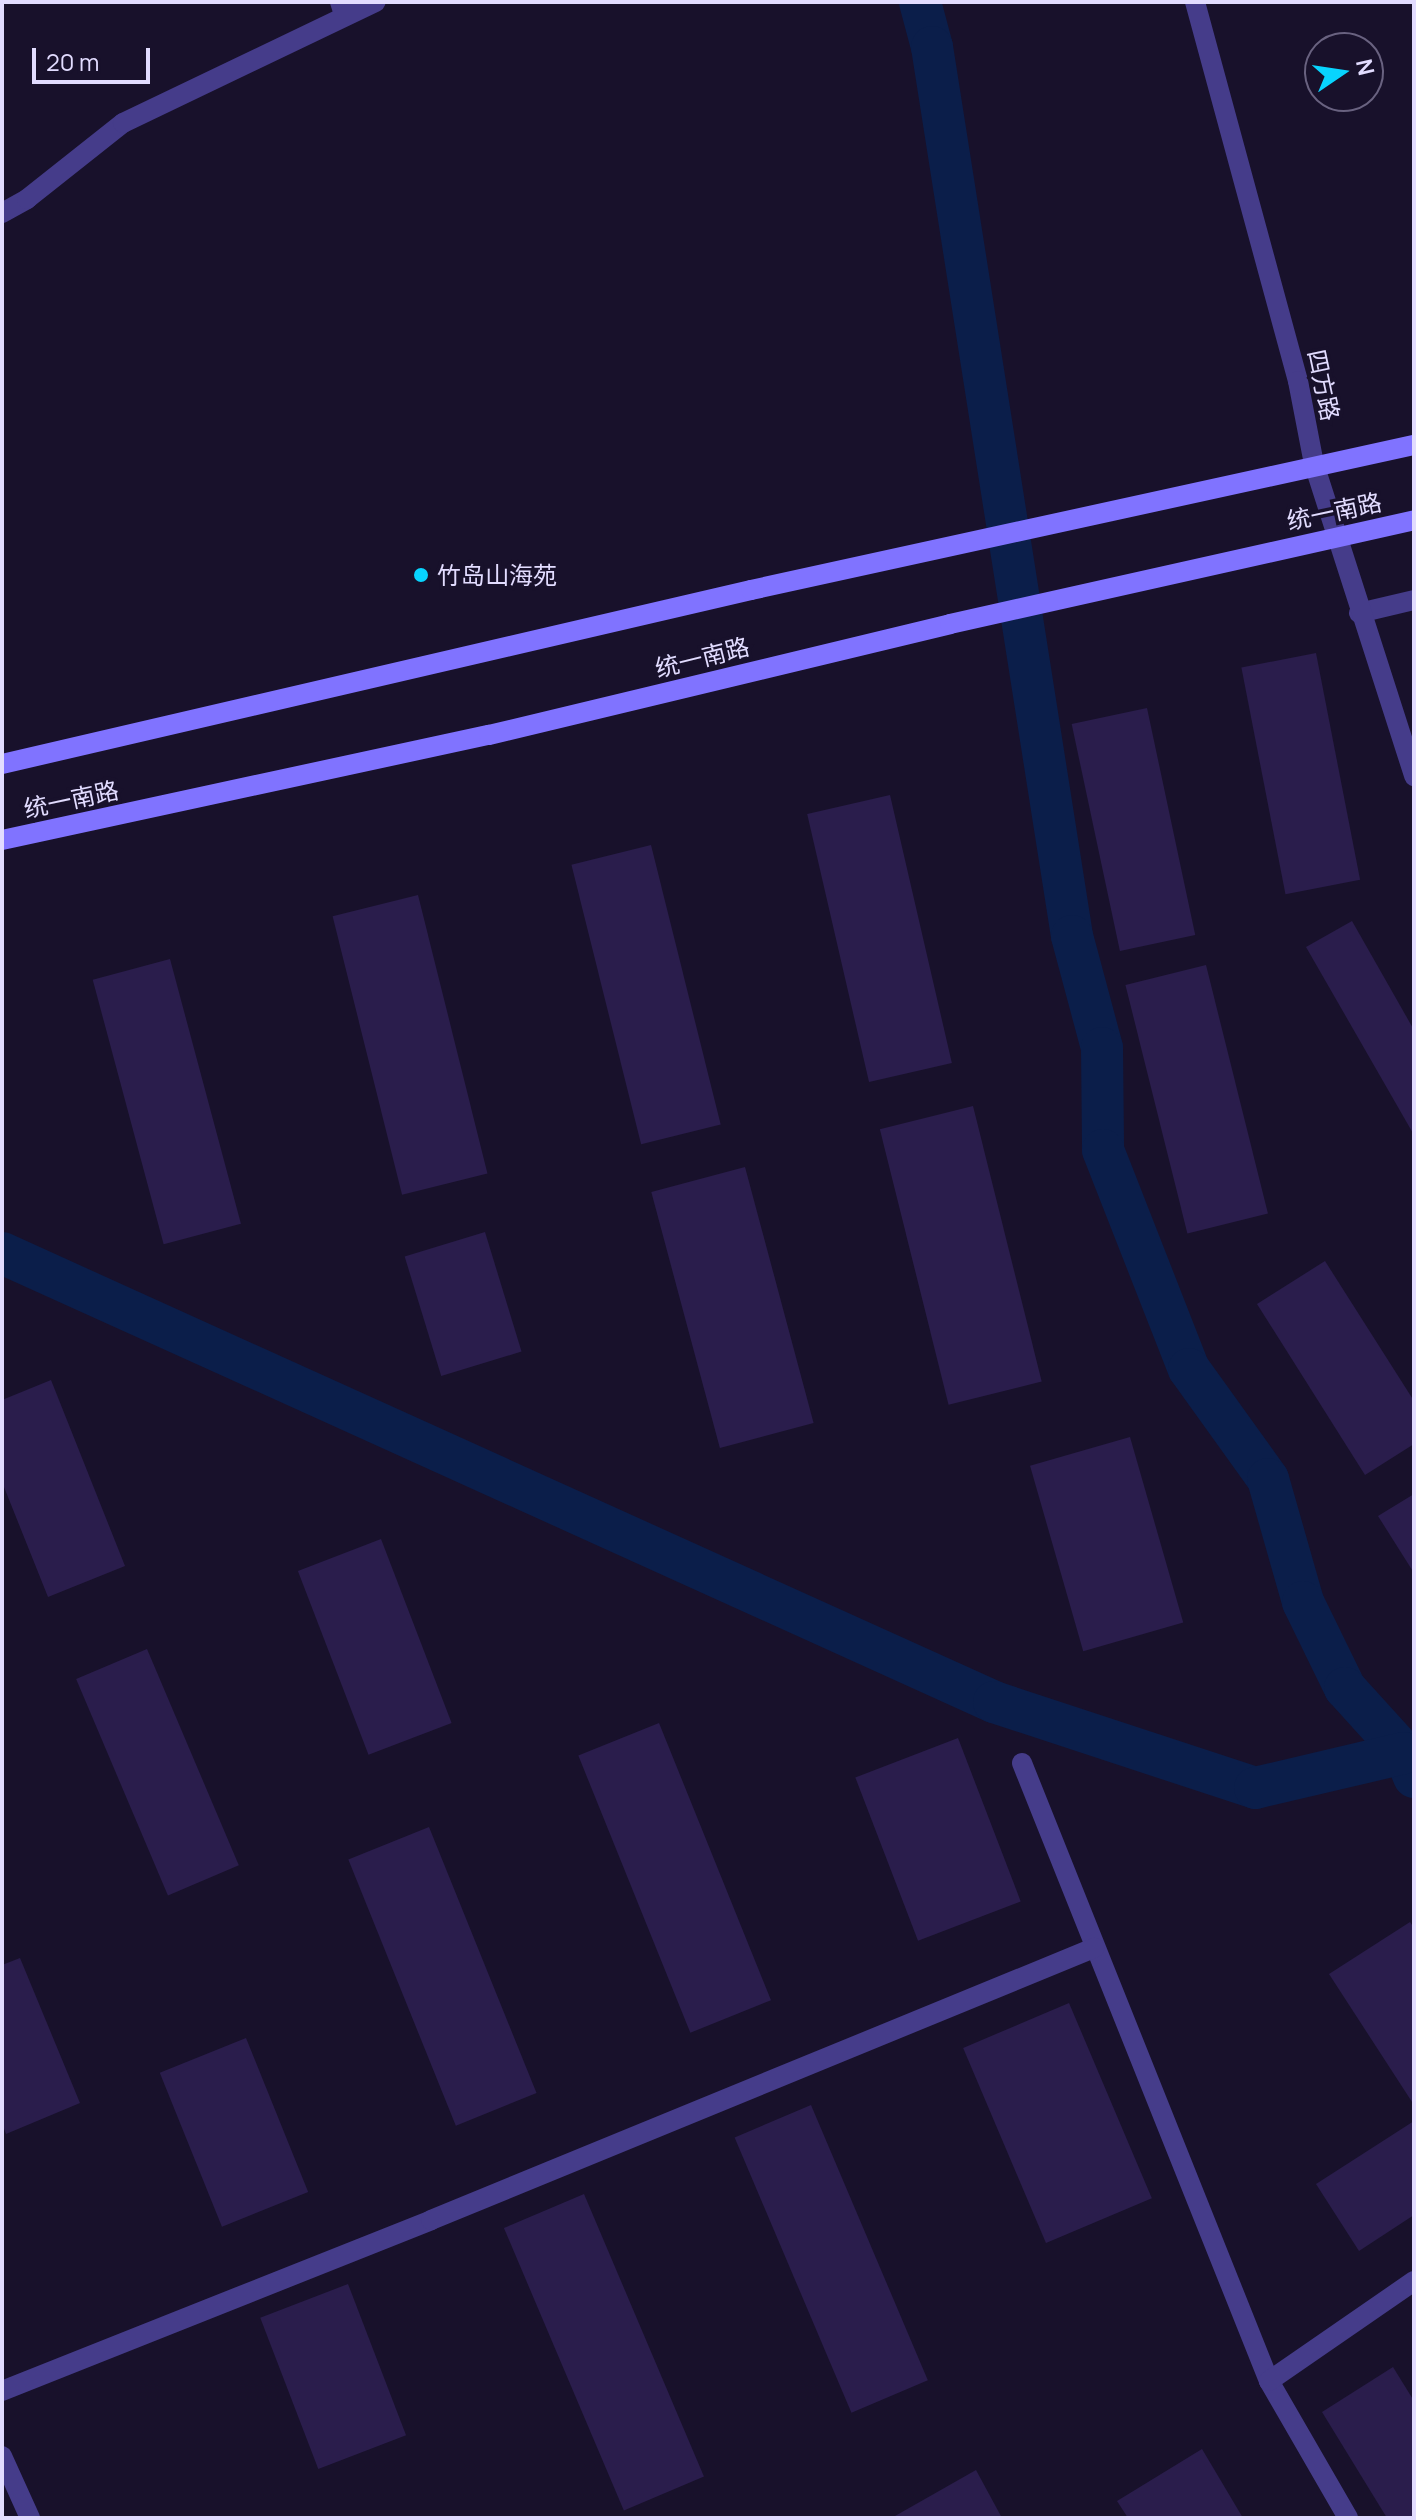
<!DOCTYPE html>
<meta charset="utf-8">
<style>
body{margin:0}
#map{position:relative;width:1416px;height:2520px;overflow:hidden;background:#18112b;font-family:Manrope,"Noto Sans SC",sans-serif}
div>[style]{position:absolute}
.canal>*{height:42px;margin:-21px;padding:0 21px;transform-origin:21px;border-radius:21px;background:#0b1e4a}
.building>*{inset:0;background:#2a1d4c;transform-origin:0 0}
.service>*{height:20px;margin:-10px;padding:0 10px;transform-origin:10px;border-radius:10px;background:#453c8a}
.minor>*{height:20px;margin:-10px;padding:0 10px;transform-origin:10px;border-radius:10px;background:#453c8a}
.tertiary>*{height:20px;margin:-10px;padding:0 10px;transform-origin:10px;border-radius:10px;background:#453c8a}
.secondary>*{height:20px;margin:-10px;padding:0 10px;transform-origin:10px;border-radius:10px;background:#8073ff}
.dots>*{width:22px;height:22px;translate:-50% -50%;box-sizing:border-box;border:4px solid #18112b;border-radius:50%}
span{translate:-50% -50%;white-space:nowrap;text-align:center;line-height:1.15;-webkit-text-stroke:7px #18112b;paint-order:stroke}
.street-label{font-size:24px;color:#e2dcff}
.poi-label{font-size:24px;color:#e2dcff}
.left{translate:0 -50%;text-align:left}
.frame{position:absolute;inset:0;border:4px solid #e2dcff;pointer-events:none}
.north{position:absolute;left:1304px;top:32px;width:80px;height:80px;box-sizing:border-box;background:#18112b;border:2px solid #696280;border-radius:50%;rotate:77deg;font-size:22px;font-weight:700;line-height:32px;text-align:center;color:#e2dcff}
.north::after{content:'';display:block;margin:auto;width:28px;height:36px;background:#08d4fe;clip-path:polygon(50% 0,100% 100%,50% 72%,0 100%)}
.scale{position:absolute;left:32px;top:48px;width:118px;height:36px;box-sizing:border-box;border:4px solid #e2dcff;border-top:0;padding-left:10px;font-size:24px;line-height:28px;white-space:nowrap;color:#e2dcff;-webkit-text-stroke:6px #18112b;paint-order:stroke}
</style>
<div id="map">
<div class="canal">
<i style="left:920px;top:2px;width:47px;rotate:75.1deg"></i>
<i style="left:932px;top:47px;width:900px;rotate:81.05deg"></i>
<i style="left:1072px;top:936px;width:116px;rotate:75deg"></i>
<i style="left:1102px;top:1048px;width:102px;rotate:89.4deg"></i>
<i style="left:1103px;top:1150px;width:235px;rotate:68.6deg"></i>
<i style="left:1189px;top:1369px;width:135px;rotate:54.3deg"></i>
<i style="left:1268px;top:1479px;width:128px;rotate:74.1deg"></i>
<i style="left:1303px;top:1602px;width:96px;rotate:64deg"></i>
<i style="left:1345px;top:1688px;width:88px;rotate:47.8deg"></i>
<i style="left:1404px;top:1753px;width:26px;rotate:67deg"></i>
<i style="left:2px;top:1253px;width:1089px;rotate:24.35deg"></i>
<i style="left:994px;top:1702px;width:275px;rotate:18.2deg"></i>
<i style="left:1255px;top:1788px;width:153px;rotate:-13.2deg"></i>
</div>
<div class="building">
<i style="left:1316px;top:653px;width:231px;height:76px;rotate:79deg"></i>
<i style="left:1147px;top:708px;width:232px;height:77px;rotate:78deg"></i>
<i style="left:890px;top:795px;width:275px;height:85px;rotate:77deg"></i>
<i style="left:651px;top:845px;width:288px;height:82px;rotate:76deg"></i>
<i style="left:418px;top:895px;width:287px;height:88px;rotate:76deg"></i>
<i style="clip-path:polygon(1352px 921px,1414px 1030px,1414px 1135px,1306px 947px)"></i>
<i style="left:170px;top:959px;width:274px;height:80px;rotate:75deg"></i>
<i style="left:1206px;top:965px;width:256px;height:83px;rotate:76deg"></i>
<i style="left:973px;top:1106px;width:284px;height:96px;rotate:76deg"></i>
<i style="left:745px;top:1167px;width:265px;height:97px;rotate:75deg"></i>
<i style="left:485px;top:1232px;width:125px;height:84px;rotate:73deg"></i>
<i style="clip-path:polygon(1325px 1261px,1414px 1401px,1414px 1444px,1365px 1475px,1257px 1304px)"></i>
<i style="clip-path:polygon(51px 1380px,125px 1566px,48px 1597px,2px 1482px,2px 1400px)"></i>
<i style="left:1130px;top:1437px;width:193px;height:104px;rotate:74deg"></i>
<i style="clip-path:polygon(1414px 1494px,1414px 1573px,1378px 1516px)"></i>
<i style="left:381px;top:1539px;width:197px;height:89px;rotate:69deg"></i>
<i style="left:147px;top:1649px;width:235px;height:77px;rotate:67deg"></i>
<i style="left:659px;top:1723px;width:299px;height:87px;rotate:68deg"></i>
<i style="left:958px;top:1738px;width:175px;height:110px;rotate:69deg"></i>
<i style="left:429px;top:1827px;width:287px;height:87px;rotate:68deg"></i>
<i style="clip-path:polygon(1410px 1922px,1414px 1928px,1414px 2105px,1329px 1974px)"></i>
<i style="clip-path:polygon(20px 1958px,80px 2103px,6px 2134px,2px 2123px,2px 1965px)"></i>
<i style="left:1069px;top:2003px;width:212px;height:115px;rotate:67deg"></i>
<i style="left:246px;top:2038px;width:166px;height:93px;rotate:68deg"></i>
<i style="left:811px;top:2105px;width:299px;height:83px;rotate:67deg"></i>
<i style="clip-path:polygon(1414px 2121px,1414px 2215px,1359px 2251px,1316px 2184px)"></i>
<i style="left:584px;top:2194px;width:307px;height:87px;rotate:67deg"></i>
<i style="left:348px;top:2284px;width:162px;height:94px;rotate:69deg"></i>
<i style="clip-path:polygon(1393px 2367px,1414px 2401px,1414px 2518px,1387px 2518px,1322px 2412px)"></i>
<i style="clip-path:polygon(1202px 2449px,1243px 2518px,1128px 2518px,1117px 2501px)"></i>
<i style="clip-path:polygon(976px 2470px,1002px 2518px,896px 2518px,895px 2516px)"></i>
</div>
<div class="service">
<i style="left:340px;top:2px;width:13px;rotate:72deg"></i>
</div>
<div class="minor">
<i style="left:2px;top:213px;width:29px;rotate:-29deg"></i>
<i style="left:27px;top:199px;width:122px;rotate:-38.4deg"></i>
<i style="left:123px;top:123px;width:280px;rotate:-25.6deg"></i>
<i style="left:1359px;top:613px;width:57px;rotate:-13.3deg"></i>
<i style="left:1022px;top:1763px;width:666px;rotate:68.21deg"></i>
<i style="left:1269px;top:2381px;width:158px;rotate:60deg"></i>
<i style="left:1269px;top:2381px;width:176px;rotate:-34.6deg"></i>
<i style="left:2px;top:2391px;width:462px;rotate:-21.7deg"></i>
<i style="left:431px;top:2220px;width:717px;rotate:-22.31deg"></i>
</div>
<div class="tertiary">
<i style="left:1195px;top:2px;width:393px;rotate:74.8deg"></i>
<i style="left:1298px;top:381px;width:85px;rotate:79.1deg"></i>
<i style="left:1314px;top:464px;width:328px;rotate:72.2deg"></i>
<i style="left:2px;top:2456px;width:68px;rotate:65.7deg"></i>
</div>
<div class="secondary">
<i style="left:2px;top:764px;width:769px;rotate:-13.08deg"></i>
<i style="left:751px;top:590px;width:679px;rotate:-12.34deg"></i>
<i style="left:2px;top:840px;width:498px;rotate:-12.2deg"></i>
<i style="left:489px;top:735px;width:474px;rotate:-13.5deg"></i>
<i style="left:950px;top:624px;width:476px;rotate:-12.6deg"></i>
</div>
<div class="dots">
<i style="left:421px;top:575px;background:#08d4fe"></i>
</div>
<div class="street-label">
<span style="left:1324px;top:385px;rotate:78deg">四方路</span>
<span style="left:1334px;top:511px;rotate:-12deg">统一南路</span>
<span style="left:702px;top:657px;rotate:-14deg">统一南路</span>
<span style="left:71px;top:799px;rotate:-12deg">统一南路</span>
</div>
<div class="poi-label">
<span class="left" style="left:437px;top:575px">竹岛山海苑</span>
</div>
<div class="frame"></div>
<div class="north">N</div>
<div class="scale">20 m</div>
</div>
